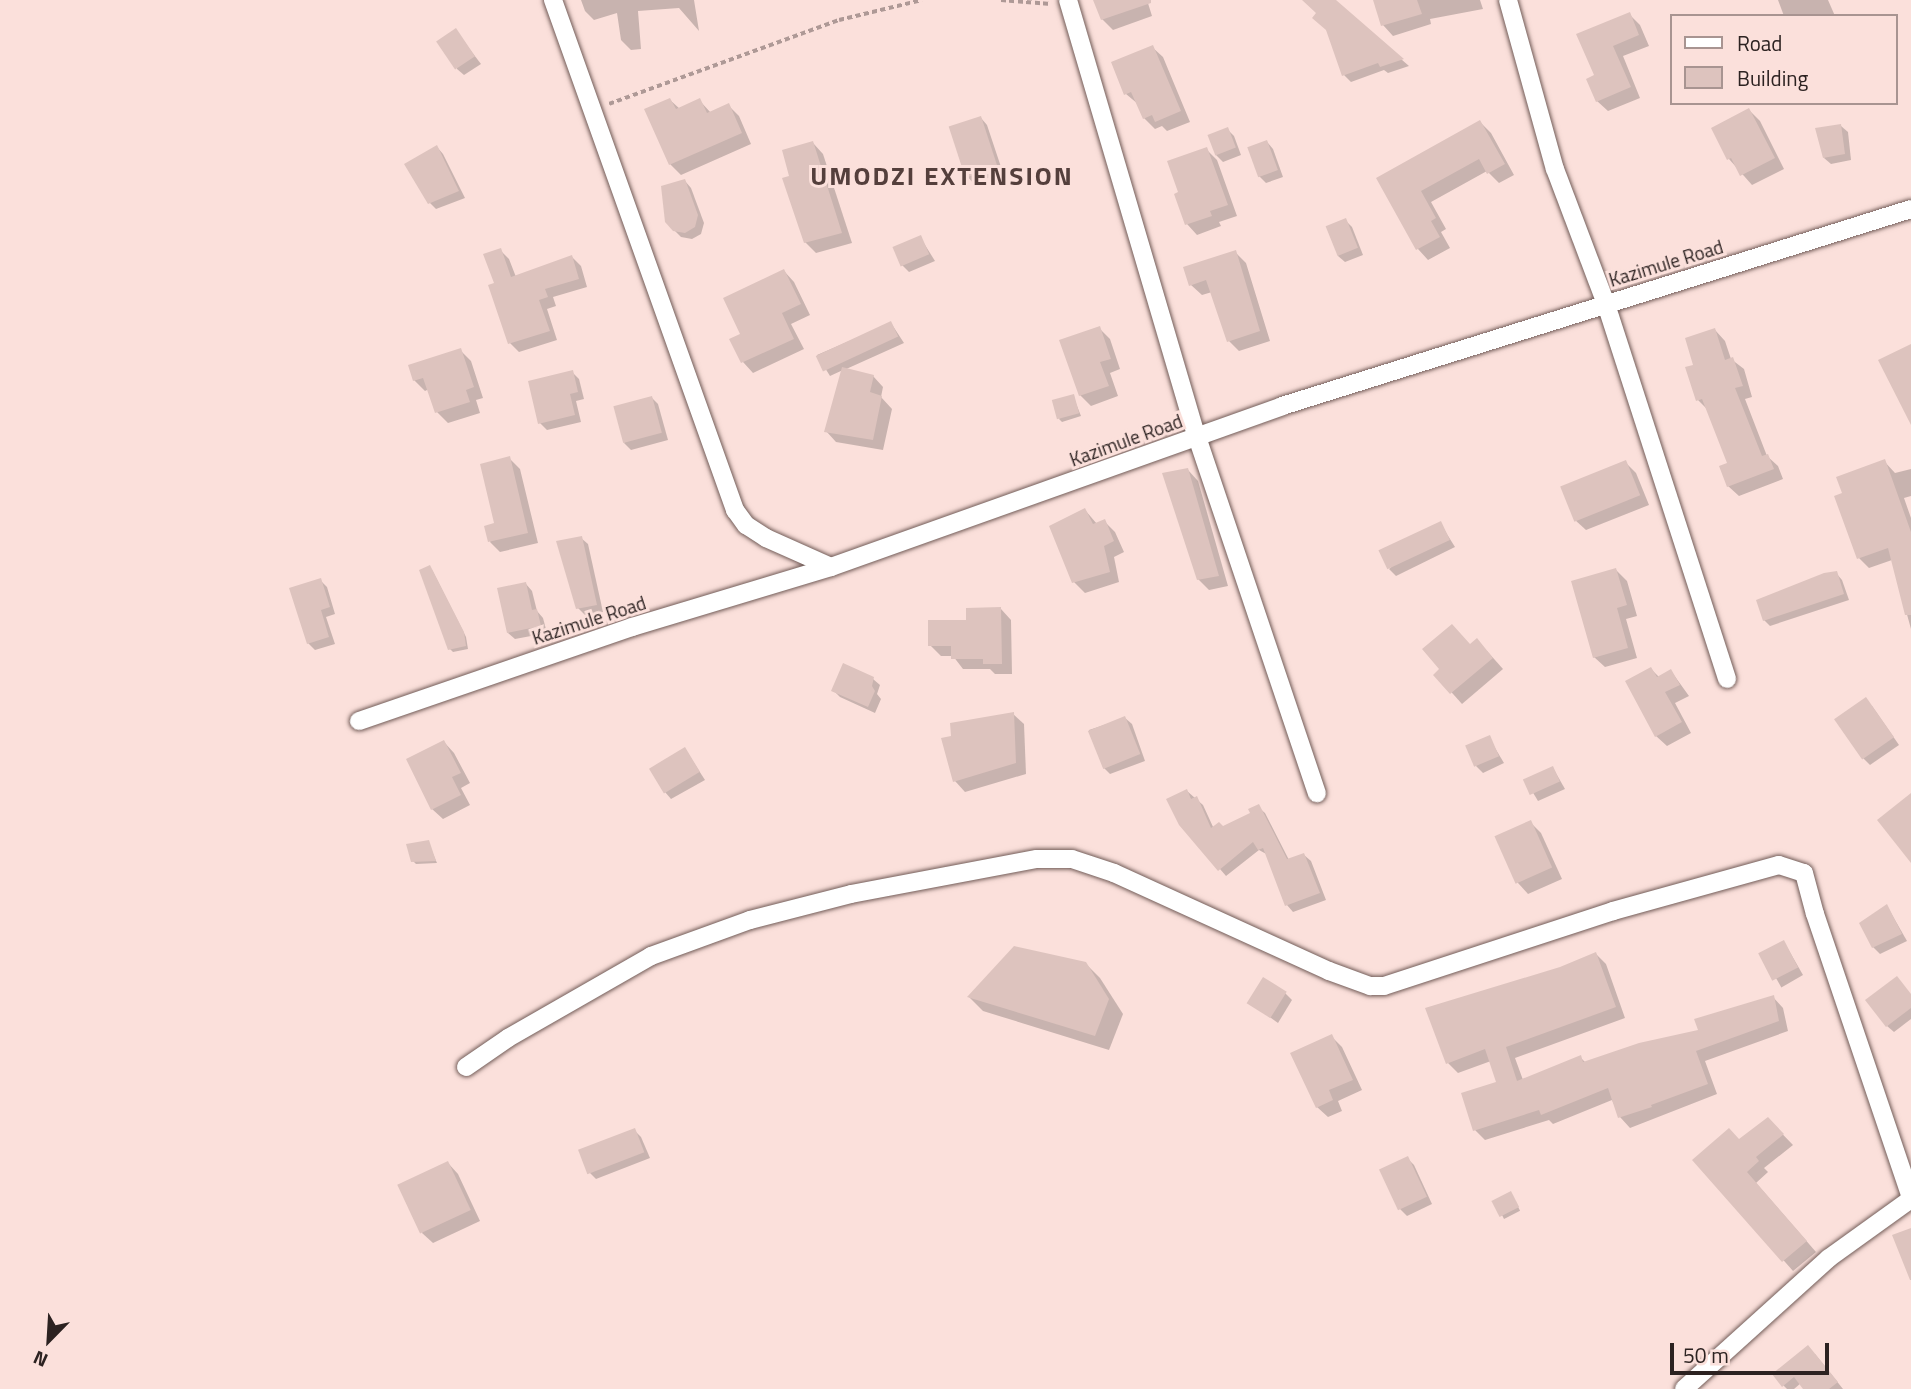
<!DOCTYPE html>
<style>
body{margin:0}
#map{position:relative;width:1911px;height:1389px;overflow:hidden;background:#fbe0db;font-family:"Titillium Web",sans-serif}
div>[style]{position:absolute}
.shadow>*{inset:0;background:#0003;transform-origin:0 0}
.building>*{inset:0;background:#ddc3be;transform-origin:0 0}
.path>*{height:3.5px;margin-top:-1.75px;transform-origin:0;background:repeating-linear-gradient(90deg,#ae9996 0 5px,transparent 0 8.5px)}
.roads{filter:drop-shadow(0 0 2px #725c58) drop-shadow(0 0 2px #725c58)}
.minor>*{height:18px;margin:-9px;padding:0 9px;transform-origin:9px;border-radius:9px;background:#fff}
span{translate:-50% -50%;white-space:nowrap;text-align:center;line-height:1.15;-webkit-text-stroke:6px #fbe0db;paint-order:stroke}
.street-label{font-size:19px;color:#2c2221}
.district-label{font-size:26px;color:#543f3c;font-weight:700;letter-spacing:2px}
.legend{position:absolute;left:1670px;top:14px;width:228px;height:91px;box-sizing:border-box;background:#fbe0db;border:2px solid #a89491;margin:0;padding:9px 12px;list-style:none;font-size:21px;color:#2c2221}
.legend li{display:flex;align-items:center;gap:14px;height:35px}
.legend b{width:35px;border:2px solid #a89491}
.north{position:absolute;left:14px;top:1305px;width:70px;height:70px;-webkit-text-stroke:5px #fbe0db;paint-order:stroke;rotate:204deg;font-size:19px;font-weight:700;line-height:28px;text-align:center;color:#2c2221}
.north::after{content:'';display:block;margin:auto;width:24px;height:32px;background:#2c2221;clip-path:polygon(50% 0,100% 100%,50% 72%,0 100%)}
.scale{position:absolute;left:1670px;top:1343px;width:159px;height:32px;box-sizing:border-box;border:4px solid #2c2221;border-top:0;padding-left:9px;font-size:21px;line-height:24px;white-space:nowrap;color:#2c2221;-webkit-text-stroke:5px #fbe0db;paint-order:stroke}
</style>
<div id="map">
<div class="shadow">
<i style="clip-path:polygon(581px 0,694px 0,699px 31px,679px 8px,638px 11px,641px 49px,631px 50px,621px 40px,617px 13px,594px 20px,585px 11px)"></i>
<i style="clip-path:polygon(1095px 0,1147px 0,1152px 16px,1113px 30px,1102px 19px)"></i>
<i style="clip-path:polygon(1315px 0,1333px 0,1409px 66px,1388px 73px,1384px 70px,1351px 82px,1344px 75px)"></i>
<i style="clip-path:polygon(1375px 0,1480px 0,1483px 9px,1430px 19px,1431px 24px,1393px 36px,1383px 25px)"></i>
<i style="clip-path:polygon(1778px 0,1828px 0,1835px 16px,1784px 16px)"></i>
<i style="clip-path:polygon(1629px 14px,1640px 25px,1649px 46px,1623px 56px,1640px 98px,1608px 111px,1597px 101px,1596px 76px)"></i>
<i style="clip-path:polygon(455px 30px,481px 64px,464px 75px,457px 69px)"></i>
<i style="clip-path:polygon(1152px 47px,1163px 57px,1190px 122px,1167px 131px,1162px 126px,1155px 129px,1144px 118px,1138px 104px,1126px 94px)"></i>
<i style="clip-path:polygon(670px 100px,680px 109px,700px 101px,711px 113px,728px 105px,739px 116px,751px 144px,681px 175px,670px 164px)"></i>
<i style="clip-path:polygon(1749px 110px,1760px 121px,1784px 169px,1752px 185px,1729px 159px,1713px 128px)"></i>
<i style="clip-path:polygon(981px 118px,987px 125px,1003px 173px,973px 183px,967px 176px)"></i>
<i style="clip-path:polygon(1480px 122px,1491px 133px,1514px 175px,1499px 183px,1487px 171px,1431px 202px,1446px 229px,1441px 232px,1450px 248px,1428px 260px,1418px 249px,1378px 178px)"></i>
<i style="clip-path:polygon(1841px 126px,1848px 132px,1851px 160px,1831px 164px,1824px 158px)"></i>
<i style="clip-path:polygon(1227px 129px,1234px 136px,1241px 155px,1223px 162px,1216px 155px)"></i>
<i style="clip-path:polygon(1267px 142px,1273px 149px,1283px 177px,1266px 183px,1259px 176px)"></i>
<i style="clip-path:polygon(813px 143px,823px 154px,852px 243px,816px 253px,805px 242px,792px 177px)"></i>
<i style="clip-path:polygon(437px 147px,443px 154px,465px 198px,436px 209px,429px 202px)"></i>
<i style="clip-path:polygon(1206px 149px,1217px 160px,1237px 216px,1219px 222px,1221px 226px,1197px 235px,1187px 224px)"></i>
<i style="clip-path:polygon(685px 181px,691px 188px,704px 223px,701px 234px,692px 239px,681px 237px,666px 222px)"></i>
<i style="clip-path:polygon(1345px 220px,1352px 227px,1363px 255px,1345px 262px,1338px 256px)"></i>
<i style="clip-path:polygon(920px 237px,935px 261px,909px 272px,902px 265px)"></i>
<i style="clip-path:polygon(500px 250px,509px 259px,516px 277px,572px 257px,581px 266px,587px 287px,553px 297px,556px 306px,547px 309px,557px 340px,519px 352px,510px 343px,496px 284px)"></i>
<i style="clip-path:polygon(1235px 252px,1246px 263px,1270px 341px,1239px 351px,1229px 341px,1212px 292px,1202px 295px,1191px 285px)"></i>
<i style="clip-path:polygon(784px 271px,794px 282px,810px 315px,791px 324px,804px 349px,753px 373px,743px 362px,732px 340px,743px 335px)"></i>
<i style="clip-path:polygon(891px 323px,904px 343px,844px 370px,873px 376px,883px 387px,881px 397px,892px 409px,883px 450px,836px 442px,826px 431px,843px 370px,830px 376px,817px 355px)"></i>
<i style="clip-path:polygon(1099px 328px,1110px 339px,1120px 369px,1110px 373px,1118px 396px,1091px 406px,1080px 395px)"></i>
<i style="clip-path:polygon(1715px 330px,1725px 341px,1731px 359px,1744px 369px,1752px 397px,1745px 399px,1767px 456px,1778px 466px,1783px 479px,1739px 496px,1728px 486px,1729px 464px,1709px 411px,1698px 400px,1696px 366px)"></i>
<i style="clip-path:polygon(460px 350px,471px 361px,483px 398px,476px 400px,480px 413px,448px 423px,437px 412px,429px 389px,425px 391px,414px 380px)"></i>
<i style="clip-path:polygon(572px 372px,579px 379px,584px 399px,576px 401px,581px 422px,547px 430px,540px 423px)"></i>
<i style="clip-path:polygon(1073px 396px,1081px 416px,1062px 422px,1059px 419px)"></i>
<i style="clip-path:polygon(652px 398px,658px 404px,668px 440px,631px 450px,624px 443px)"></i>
<i style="clip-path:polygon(509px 458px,520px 469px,538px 543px,500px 552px,490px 542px,497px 525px)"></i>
<i style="clip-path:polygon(1884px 461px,1895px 473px,1911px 469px,1911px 496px,1904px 498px,1911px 518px,1911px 629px,1892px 560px,1869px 568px,1859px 558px,1844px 494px)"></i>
<i style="clip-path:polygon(1625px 462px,1636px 473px,1649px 505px,1586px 530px,1575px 520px)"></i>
<i style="clip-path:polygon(1188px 470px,1198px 481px,1228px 586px,1209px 590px,1198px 579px)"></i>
<i style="clip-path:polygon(1085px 510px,1097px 524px,1104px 521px,1115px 532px,1124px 552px,1114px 557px,1119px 582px,1085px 593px,1074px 582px)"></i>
<i style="clip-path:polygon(1440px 523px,1455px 547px,1396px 576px,1389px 569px)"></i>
<i style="clip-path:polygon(581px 538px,588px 544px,603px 612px,585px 615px,578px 608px)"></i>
<i style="clip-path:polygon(432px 570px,466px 637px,468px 649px,453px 652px,450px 649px)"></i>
<i style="clip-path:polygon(1616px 570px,1627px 581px,1637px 616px,1626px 619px,1637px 658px,1605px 667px,1594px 657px)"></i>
<i style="clip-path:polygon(1836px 573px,1842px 580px,1849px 600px,1770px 626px,1764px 620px)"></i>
<i style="clip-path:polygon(320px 580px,327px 587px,335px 614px,326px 617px,335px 644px,315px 650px,308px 643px)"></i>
<i style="clip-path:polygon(526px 584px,532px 591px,537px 611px,543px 618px,547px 633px,515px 639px,508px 633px)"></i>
<i style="clip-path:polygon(1001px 609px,1011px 620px,1012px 674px,995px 674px,990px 669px,963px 669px,953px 656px,941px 656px,930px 645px,968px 622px)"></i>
<i style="clip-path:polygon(1487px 651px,1503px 669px,1462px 704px,1436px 675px)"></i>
<i style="clip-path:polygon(1651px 669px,1659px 677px,1671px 671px,1689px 696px,1675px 703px,1691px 733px,1667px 746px,1656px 736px)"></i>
<i style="clip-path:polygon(873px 679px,880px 685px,877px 694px,881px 699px,875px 713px,840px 697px,833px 690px)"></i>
<i style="clip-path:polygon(1872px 706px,1899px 745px,1870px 765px,1863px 758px)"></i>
<i style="clip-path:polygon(1013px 714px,1024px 724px,1026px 774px,965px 792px,955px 781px)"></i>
<i style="clip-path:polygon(1125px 718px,1132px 724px,1145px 761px,1110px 774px,1103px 767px,1089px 730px)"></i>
<i style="clip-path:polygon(1489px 738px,1504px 763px,1483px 773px,1476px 766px)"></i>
<i style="clip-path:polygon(444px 742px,454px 753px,470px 783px,461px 788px,470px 805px,443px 819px,432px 809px)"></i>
<i style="clip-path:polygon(685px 749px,705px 780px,671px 799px,665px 792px)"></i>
<i style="clip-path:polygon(1553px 768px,1565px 789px,1538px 801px,1526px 781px)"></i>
<i style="clip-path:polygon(1187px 791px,1203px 805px,1214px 829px,1223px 828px,1252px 814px,1258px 807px,1265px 813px,1289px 860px,1304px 855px,1311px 861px,1326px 900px,1293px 912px,1287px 905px,1268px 855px,1259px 850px,1226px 876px,1220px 869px)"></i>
<i style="clip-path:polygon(1530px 822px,1541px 833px,1562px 879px,1528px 894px,1518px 883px,1497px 837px)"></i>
<i style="clip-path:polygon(428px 842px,437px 863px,416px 864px,413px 861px)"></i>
<i style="clip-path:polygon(1887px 906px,1907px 941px,1880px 954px,1873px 947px)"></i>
<i style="left:1784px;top:942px;width:38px;height:25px;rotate:60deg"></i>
<i style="clip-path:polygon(1596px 954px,1606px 964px,1625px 1018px,1515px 1058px,1523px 1080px,1580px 1057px,1586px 1063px,1700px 1032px,1773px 997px,1783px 1008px,1788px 1031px,1705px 1061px,1717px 1094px,1630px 1128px,1620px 1117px,1612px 1100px,1553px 1124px,1549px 1120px,1485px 1140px,1475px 1130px,1498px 1083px,1491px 1061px,1458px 1073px,1448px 1063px,1561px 968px)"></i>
<i style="clip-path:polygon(1085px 963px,1100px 978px,1123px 1014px,1109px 1050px,983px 1011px,969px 997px)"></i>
<i style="clip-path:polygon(1285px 993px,1292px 1000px,1278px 1023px,1249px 1002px)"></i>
<i style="clip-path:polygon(1911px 994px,1911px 1019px,1894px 1032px,1887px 1026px)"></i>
<i style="clip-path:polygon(1331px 1036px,1342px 1047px,1362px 1090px,1338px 1101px,1342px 1111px,1328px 1117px,1317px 1107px)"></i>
<i style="clip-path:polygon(1768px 1119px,1793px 1145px,1764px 1168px,1768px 1172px,1756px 1183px,1816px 1252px,1793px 1271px,1695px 1160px,1740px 1141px)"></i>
<i style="clip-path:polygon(634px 1130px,641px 1137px,650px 1158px,596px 1179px,589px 1172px)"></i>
<i style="clip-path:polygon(1407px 1158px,1414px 1165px,1432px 1204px,1407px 1216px,1400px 1209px)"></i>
<i style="clip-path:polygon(448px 1163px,458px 1174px,480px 1221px,433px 1243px,422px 1233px)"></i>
<i style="left:1511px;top:1193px;width:20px;height:18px;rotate:63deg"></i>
<i style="clip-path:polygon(1815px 1354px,1843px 1389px,1806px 1389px,1801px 1383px,1794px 1389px,1787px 1389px,1783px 1385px)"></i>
</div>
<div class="building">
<i style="clip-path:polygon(1093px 0,1151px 0,1151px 3px,1101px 20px)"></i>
<i style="clip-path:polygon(1302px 0,1336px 0,1404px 59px,1380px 67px,1378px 63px,1342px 76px,1326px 30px,1312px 18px,1316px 13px)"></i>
<i style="clip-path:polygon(1373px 0,1417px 0,1422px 14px,1381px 26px)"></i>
<i style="clip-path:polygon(1630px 12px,1639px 35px,1613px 46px,1631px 87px,1596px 102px,1586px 79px,1594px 75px,1576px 34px)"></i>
<i style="left:456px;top:28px;width:34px;height:24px;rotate:56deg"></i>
<i style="clip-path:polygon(1153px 45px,1181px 111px,1155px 122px,1152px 115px,1143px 119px,1131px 92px,1124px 95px,1111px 62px)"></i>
<i style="clip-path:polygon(670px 98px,676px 109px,700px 98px,707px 113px,729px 103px,742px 133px,669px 165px,644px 109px)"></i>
<i style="clip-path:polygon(1749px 108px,1775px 158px,1740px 176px,1731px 158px,1727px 160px,1711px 128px)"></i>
<i style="left:981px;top:116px;width:54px;height:34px;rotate:72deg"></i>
<i style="clip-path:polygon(1480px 120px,1505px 164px,1487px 174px,1479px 159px,1421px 191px,1436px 218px,1431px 221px,1440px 237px,1416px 250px,1376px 178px)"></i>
<i style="clip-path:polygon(1841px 124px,1845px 154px,1823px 158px,1815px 128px)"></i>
<i style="left:1228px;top:127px;width:22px;height:22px;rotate:69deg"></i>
<i style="left:1267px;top:140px;width:32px;height:21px;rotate:70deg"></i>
<i style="clip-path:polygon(813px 141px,842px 233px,804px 243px,782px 178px,789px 176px,782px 150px)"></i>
<i style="clip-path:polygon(437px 145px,459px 191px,428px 204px,404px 164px)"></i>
<i style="clip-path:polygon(1207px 147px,1228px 205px,1210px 211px,1212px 216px,1185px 225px,1174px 194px,1178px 192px,1167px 161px)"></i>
<i style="clip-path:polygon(685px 179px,698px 215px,695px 227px,685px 233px,673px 231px,665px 222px,661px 186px)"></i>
<i style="left:1346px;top:218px;width:32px;height:22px;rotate:68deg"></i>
<i style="left:921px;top:235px;width:21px;height:31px;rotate:67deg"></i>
<i style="clip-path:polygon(501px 248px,511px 277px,572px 255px,579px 279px,545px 289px,548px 297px,539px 300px,550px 331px,508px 344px,488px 285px,494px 283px,483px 254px)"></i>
<i style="clip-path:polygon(1236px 250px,1260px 331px,1227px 342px,1206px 280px,1189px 286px,1183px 267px)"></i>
<i style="clip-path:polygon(784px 269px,801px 304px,782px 313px,794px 339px,741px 363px,729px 339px,740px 334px,723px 298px)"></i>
<i style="left:891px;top:321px;width:17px;height:83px;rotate:65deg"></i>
<i style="clip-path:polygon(1100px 326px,1111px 359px,1100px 362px,1109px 386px,1079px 396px,1059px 340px)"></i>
<i style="clip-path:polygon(1715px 328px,1725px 360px,1733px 357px,1743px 386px,1735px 388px,1762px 456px,1768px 454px,1774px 469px,1727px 487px,1719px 466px,1727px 463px,1702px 399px,1696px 401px,1685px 367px,1693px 365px,1685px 338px)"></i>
<i style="clip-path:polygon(1911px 344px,1911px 425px,1878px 360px)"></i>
<i style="clip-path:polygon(461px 348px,474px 387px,466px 390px,470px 402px,435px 413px,423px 378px,413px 381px,408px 365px)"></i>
<i style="clip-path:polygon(842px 367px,874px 375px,870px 392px,882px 396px,873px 440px,824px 432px)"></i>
<i style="clip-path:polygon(573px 370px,578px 392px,570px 394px,575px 415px,538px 424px,528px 381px)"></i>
<i style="left:1074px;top:394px;width:20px;height:23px;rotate:75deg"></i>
<i style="left:652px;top:396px;width:38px;height:40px;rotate:75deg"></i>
<i style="clip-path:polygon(510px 456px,528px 533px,488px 542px,484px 526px,494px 523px,480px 464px)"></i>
<i style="clip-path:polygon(1885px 459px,1911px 532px,1911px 615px,1905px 615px,1888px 548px,1857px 559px,1834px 496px,1842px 493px,1836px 477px)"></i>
<i style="left:1626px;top:460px;width:38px;height:71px;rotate:68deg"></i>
<i style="clip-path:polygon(1188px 468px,1219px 576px,1197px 580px,1162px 473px)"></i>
<i style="clip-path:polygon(1085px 508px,1093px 524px,1105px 519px,1114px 541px,1104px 546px,1110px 572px,1072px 583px,1049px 526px)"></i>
<i style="left:1441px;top:521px;width:21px;height:69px;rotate:65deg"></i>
<i style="clip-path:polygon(582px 536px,597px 605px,576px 609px,556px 541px)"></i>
<i style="clip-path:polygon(430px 565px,464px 632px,466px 646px,448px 650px,419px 570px)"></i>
<i style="clip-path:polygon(1616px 568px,1627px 605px,1617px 608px,1628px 648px,1593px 658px,1571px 581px)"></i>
<i style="clip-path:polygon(1837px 571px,1844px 594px,1763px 621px,1756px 600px,1824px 573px)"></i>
<i style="clip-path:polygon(321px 578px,330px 607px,321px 610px,329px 637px,307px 644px,289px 588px)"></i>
<i style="clip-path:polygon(526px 582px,532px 610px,537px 609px,541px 626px,507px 633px,497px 588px)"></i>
<i style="clip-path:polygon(1001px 607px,1002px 664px,983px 664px,983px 659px,951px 659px,951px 646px,928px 646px,928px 620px,966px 620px,966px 608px)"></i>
<i style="clip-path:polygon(1452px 624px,1470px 644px,1477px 638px,1493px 658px,1450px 694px,1433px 675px,1439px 669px,1422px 649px)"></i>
<i style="clip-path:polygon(843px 663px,874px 677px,872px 686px,875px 691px,868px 707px,831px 691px)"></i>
<i style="clip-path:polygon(1651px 667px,1657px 677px,1671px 669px,1680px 685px,1665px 692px,1682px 722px,1655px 737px,1625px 681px)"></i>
<i style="left:1866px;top:697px;width:49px;height:39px;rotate:55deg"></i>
<i style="clip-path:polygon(1014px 712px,1016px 763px,953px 782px,941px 738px,951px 736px,950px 723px)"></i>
<i style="left:1125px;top:716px;width:41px;height:40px;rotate:68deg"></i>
<i style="left:1490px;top:735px;width:23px;height:27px;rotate:67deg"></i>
<i style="clip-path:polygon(444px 740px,461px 773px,452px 777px,461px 795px,431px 810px,406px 759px)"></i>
<i style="left:685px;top:747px;width:29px;height:42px;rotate:59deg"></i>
<i style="left:1553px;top:766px;width:17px;height:33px;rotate:66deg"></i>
<i style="clip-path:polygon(1187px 789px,1191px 799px,1197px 796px,1211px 828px,1219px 822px,1223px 826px,1250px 813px,1248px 809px,1259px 804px,1287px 859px,1304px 853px,1320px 893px,1285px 906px,1263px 848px,1258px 850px,1253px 842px,1218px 871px,1179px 825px,1166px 799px)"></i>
<i style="clip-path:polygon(1911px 793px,1911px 863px,1877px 820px)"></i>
<i style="left:1531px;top:820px;width:52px;height:40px;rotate:66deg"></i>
<i style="clip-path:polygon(429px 840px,436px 861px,411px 862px,406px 844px)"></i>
<i style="clip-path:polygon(1887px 904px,1902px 934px,1872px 948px,1859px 923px)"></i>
<i style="left:1784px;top:940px;width:31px;height:29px;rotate:63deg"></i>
<i style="clip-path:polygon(1014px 946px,1086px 962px,1109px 999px,1095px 1036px,967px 997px)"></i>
<i style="clip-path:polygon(1596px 952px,1616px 1007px,1506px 1047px,1517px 1081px,1581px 1055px,1583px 1062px,1639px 1043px,1698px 1030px,1694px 1019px,1774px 995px,1779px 1021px,1696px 1051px,1708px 1084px,1651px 1105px,1652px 1107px,1618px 1118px,1608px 1088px,1541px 1115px,1539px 1110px,1473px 1131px,1461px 1093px,1496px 1082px,1485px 1049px,1446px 1064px,1425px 1008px,1560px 967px)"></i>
<i style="clip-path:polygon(1897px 976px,1911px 994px,1911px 1008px,1886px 1027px,1865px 1000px)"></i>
<i style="left:1263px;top:977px;width:28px;height:31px;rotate:32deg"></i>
<i style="clip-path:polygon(1332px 1034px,1353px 1080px,1329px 1090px,1333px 1100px,1316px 1108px,1290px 1053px)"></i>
<i style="clip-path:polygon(1768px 1117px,1784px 1134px,1756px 1157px,1759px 1161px,1747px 1172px,1807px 1241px,1782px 1262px,1692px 1160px,1729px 1128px,1739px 1139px)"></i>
<i style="left:635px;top:1128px;width:26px;height:61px;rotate:69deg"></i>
<i style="left:1408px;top:1156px;width:45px;height:32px;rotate:65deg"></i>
<i style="left:448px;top:1161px;width:54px;height:56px;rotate:65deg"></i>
<i style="left:1511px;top:1191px;width:18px;height:22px;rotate:63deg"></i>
<i style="clip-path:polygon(1911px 1228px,1911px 1280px,1910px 1280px,1892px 1235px)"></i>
<i style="clip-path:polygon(1808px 1345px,1838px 1382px,1829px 1389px,1803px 1389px,1794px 1377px,1782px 1387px,1772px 1374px)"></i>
</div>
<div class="path">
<i style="left:1001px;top:0;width:50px;rotate:4.6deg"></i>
<i style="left:609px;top:104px;width:245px;rotate:-20.1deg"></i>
<i style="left:839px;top:20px;width:85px;rotate:-13.5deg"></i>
</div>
<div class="roads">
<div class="minor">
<i style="left:553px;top:0;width:542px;rotate:70.36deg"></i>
<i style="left:735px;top:510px;width:19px;rotate:54deg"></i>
<i style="left:746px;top:525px;width:24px;rotate:33deg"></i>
<i style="left:766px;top:538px;width:71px;rotate:24deg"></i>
<i style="left:1068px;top:0;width:456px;rotate:73.6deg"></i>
<i style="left:1197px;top:437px;width:376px;rotate:71.4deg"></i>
<i style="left:1508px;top:0;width:175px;rotate:74.5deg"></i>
<i style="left:1555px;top:169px;width:144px;rotate:69.3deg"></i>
<i style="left:1606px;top:304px;width:394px;rotate:72.1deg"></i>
<i style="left:359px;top:721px;width:289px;rotate:-19deg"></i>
<i style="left:632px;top:627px;width:208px;rotate:-16.8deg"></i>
<i style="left:831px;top:567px;width:479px;rotate:-19.6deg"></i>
<i style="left:1282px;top:406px;width:659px;rotate:-17.39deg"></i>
<i style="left:466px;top:1067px;width:51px;rotate:-34.6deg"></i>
<i style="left:508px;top:1038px;width:165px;rotate:-29.8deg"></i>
<i style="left:651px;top:956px;width:105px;rotate:-20deg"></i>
<i style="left:750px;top:920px;width:104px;rotate:-14.4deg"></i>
<i style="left:851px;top:894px;width:189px;rotate:-10.7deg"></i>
<i style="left:1037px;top:859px;width:35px"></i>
<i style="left:1072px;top:859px;width:44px;rotate:18.4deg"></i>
<i style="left:1114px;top:873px;width:236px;rotate:24.5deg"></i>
<i style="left:1329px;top:971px;width:44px;rotate:20.1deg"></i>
<i style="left:1370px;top:986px;width:14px"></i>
<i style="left:1384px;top:986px;width:241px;rotate:-18.1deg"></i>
<i style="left:1613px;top:911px;width:172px;rotate:-15.5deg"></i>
<i style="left:1779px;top:865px;width:26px;rotate:18deg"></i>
<i style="left:1804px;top:873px;width:42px;rotate:75deg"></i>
<i style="left:1815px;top:914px;width:299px;rotate:71.3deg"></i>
<i style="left:1684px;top:1389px;width:195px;rotate:-42.1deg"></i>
<i style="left:1829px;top:1258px;width:101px;rotate:-35.7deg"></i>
</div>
</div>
<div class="street-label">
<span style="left:1666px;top:263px;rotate:-17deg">Kazimule Road</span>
<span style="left:1126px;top:440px;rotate:-20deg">Kazimule Road</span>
<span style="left:589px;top:620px;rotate:-18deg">Kazimule Road</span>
</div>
<div class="district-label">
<span style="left:942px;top:176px">UMODZI EXTENSION</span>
</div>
<ul class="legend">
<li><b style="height:9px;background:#fff"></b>Road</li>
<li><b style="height:19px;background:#ddc3be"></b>Building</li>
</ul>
<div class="north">N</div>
<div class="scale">50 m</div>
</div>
